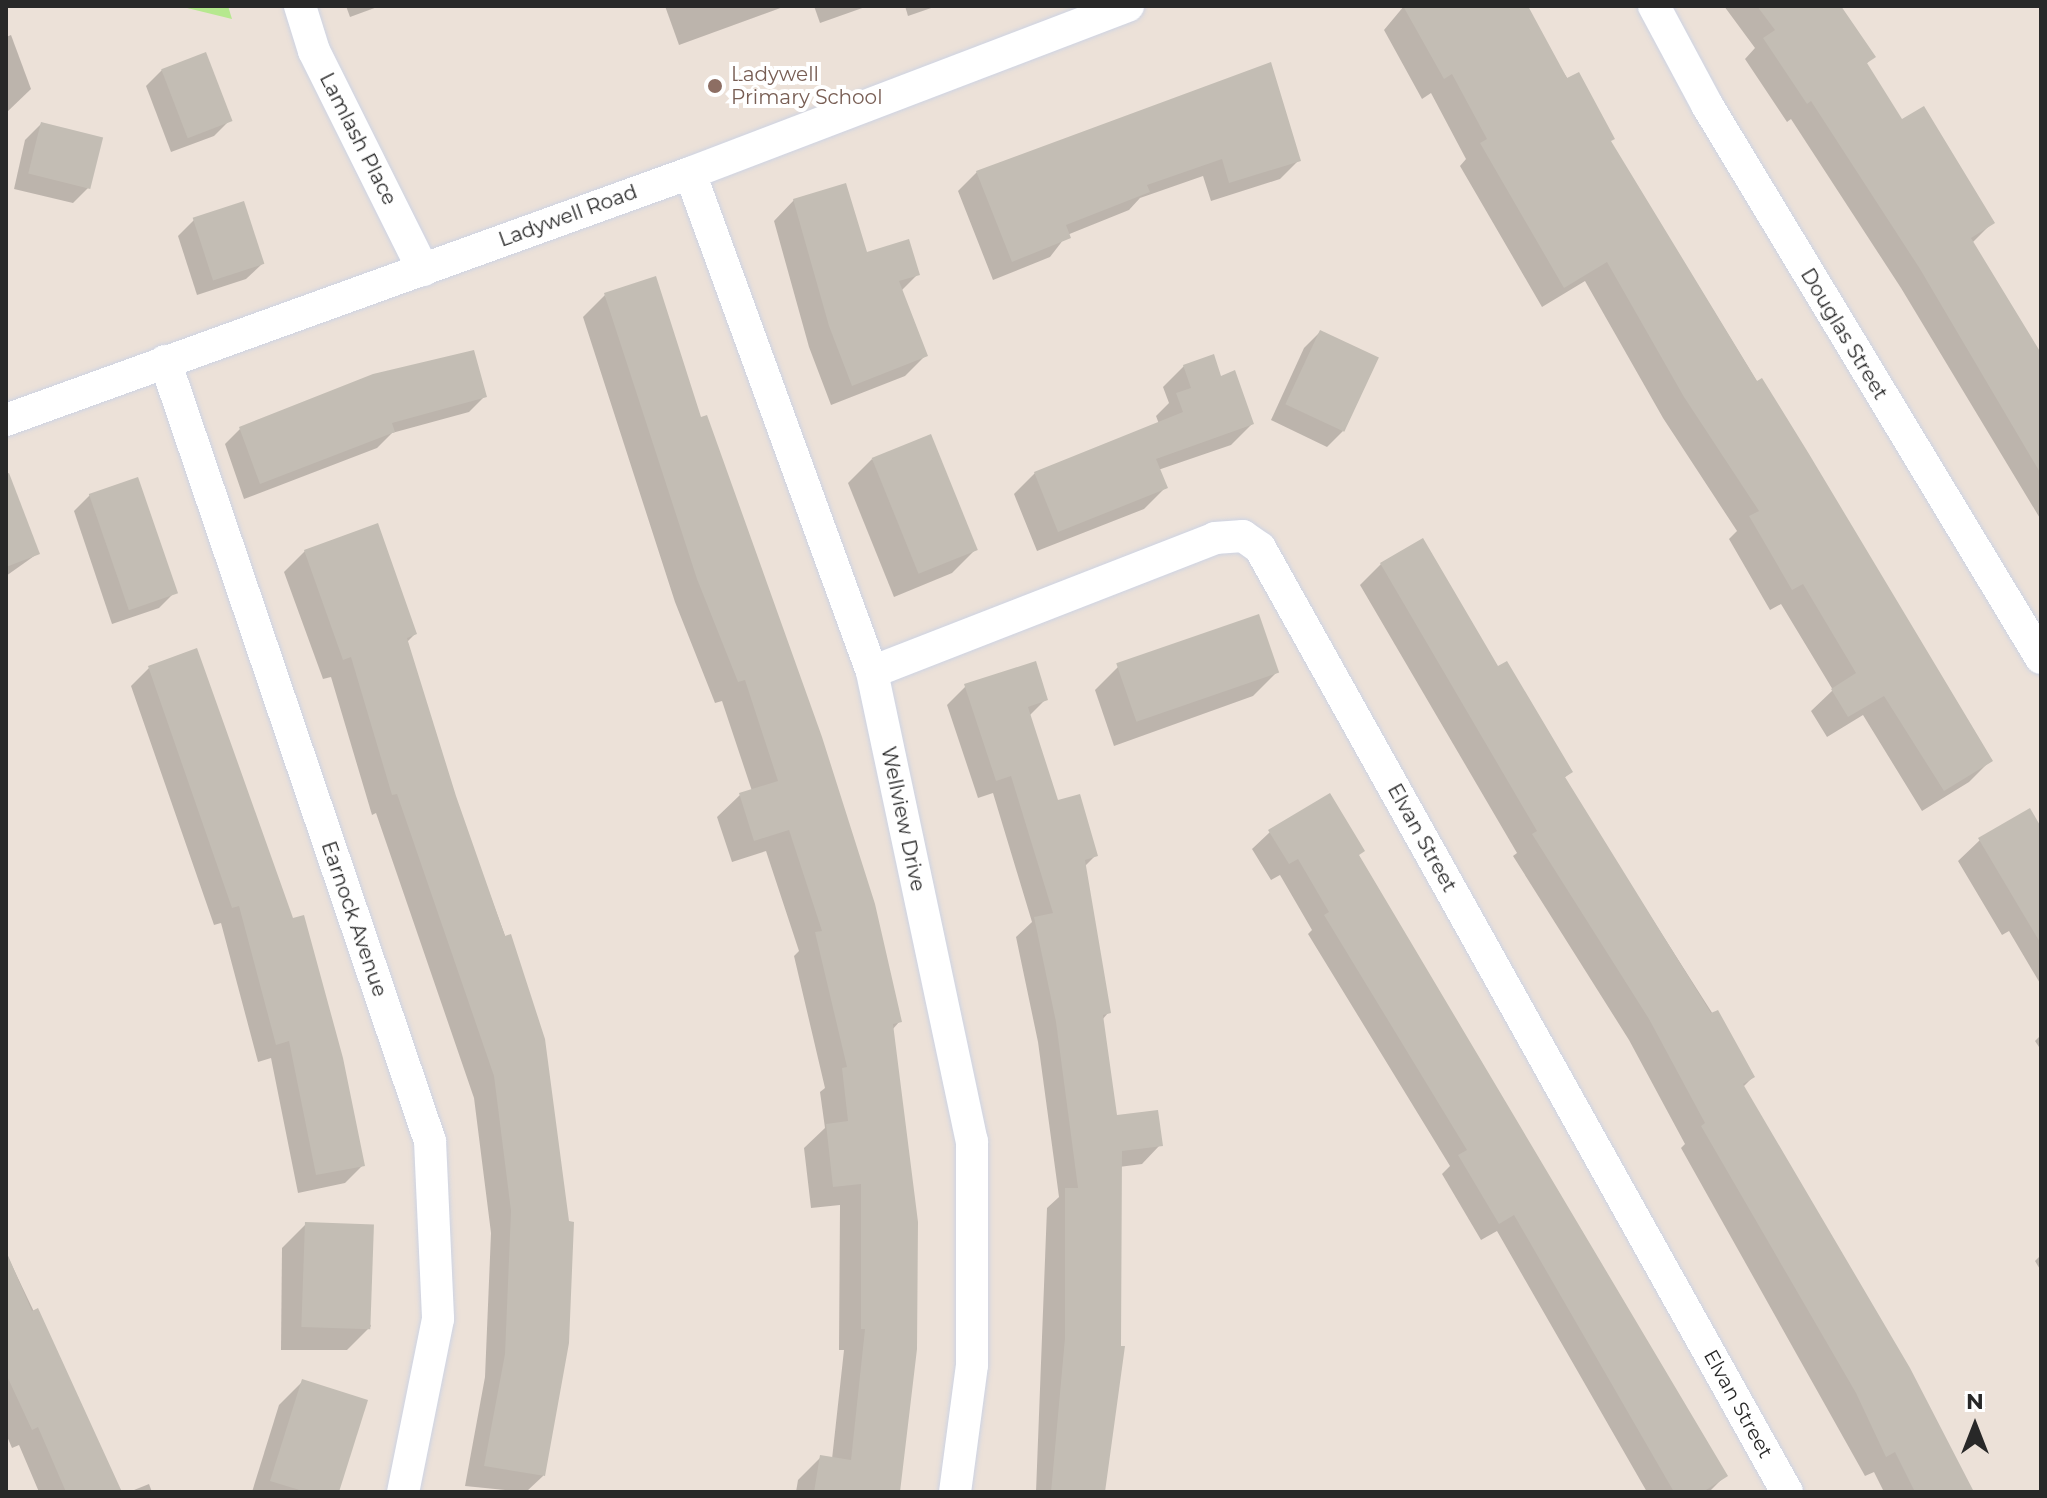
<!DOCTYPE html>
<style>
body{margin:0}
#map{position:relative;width:2047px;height:1498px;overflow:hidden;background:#ece1d8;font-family:Montserrat,sans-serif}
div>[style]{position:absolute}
.green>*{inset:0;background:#b6e88f}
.shadow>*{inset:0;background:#0003}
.building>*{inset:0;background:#c3bdb4;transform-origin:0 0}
.roads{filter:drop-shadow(0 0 2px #cdd3e3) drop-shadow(0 0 2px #cdd3e3)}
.minor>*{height:32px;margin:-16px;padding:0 16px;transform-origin:16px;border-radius:16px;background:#fff}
.dots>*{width:22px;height:22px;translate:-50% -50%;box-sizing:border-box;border:4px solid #fff;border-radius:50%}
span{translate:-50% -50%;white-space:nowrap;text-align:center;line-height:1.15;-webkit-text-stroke:8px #fff;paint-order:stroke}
.education-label{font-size:20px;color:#785e54}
.left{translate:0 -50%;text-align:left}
.street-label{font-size:20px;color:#282828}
.frame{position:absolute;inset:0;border:8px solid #282828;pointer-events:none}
.north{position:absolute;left:1935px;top:1386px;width:80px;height:80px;-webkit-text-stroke:6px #fff;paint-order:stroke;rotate:0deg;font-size:22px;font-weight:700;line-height:32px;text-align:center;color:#282828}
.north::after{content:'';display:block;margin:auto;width:28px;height:36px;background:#282828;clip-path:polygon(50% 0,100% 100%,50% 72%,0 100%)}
</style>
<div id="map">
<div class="green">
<i style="clip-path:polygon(179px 6px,228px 6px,232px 19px)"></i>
</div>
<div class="shadow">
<i style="clip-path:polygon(346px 6px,380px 6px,350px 17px)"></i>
<i style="clip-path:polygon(665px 6px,786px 6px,679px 45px)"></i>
<i style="clip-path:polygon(814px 6px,868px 6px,820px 23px)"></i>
<i style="clip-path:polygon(905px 6px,937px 6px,908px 16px)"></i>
<i style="clip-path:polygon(1404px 6px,1519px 6px,1610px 142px,1990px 761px,1969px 782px,1922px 811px,1863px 715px,1827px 737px,1811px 711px,1833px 690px,1781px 604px,1770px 610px,1729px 539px,1737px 531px,1663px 418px,1585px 281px,1542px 307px,1460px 166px,1466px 159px,1431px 93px,1422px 99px,1384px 30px)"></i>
<i style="clip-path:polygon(1724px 6px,1840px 6px,1873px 57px,1866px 64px,1901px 122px,1992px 223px,1972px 243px,2041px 358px,2041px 520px,1901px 288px,1791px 119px,1787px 122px,1745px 59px,1755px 48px)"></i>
<i style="clip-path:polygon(11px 35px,31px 89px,6px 113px,6px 37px)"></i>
<i style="clip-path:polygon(1270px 64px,1299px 160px,1280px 179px,1211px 201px,1203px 176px,1140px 198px,1129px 210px,1067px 235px,1050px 257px,993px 280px,958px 191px,977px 172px)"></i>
<i style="clip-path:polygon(162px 70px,230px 120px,214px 136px,171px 152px,146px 86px)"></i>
<i style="clip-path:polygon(41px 124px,89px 187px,73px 203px,14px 189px,25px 140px)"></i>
<i style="clip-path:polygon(794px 200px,865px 254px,918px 274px,901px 291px,926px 355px,905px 376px,831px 405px,809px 347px,774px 221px)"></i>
<i style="clip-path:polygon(194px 220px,262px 264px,246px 279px,197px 295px,178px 236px)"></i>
<i style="clip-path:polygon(605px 295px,900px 1021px,892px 1030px,897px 1492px,796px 1492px,798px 1480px,821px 1457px,832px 1459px,844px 1350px,839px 1350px,840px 1205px,811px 1208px,804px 1148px,825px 1128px,820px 1092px,825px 1088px,794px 956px,799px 951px,766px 851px,732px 862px,717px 817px,740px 795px,752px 791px,722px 701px,715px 703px,675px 602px,583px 317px)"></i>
<i style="clip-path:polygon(1320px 332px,1343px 431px,1327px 447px,1271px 420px,1304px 348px)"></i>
<i style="clip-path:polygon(1184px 366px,1220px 378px,1252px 424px,1231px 445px,1158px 470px,1165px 488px,1144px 509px,1037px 551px,1014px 494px,1035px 473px,1159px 424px,1156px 416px,1169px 403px,1163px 387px)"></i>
<i style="clip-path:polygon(485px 396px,469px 412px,392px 433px,377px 448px,244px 499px,225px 444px,241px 428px)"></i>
<i style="clip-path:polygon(872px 459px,976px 549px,952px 573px,894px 597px,848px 483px)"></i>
<i style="clip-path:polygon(137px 479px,175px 592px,159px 608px,112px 624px,74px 511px,90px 495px)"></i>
<i style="clip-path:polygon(6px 510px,37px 554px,6px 576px)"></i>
<i style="clip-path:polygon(305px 551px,415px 634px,407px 642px,454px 797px,543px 1039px,543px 1476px,526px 1492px,465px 1486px,485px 1377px,491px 1233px,474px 1098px,376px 813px,372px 815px,331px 677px,323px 679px,284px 572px)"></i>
<i style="clip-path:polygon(1381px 564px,1497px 669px,1571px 772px,1563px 779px,1753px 1077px,1742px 1088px,1972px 1492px,1884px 1492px,1874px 1472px,1865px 1476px,1681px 1148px,1685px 1144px,1629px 1040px,1513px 856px,1517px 853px,1360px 585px)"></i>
<i style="clip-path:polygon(1119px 666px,1277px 672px,1253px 696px,1114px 746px,1095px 690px)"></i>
<i style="clip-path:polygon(150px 667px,363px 1165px,345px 1183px,298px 1193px,271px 1058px,258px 1062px,221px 923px,214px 925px,131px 686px)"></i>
<i style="clip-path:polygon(966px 686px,1046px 699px,1029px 716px,1057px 803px,1096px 855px,1084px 867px,1108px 1013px,1102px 1020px,1115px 1117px,1160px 1145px,1142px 1164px,1119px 1167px,1119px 1348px,1103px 1492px,1036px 1492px,1047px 1208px,1059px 1197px,1038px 1042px,1016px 937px,1032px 922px,993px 793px,978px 798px,947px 705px)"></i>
<i style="clip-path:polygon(2041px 831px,2041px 985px,2009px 931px,2002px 935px,1958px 861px,1980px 840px)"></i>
<i style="clip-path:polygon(1270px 832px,1358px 856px,1725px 1476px,1709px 1492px,1647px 1492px,1497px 1231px,1481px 1240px,1442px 1174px,1450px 1166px,1308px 934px,1312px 930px,1280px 875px,1271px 880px,1252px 849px)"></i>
<i style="clip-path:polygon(2041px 1035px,2041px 1050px,2035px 1041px)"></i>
<i style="clip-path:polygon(306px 1224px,371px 1326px,347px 1350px,281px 1350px,282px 1248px)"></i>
<i style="clip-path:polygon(6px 1253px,120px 1492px,39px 1492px,19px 1445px,12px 1448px,6px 1434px)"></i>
<i style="clip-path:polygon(2041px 1255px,2041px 1271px,2035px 1261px)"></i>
<i style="clip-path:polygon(303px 1381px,337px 1492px,252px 1492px,279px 1405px)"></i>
<i style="clip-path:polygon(149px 1484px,152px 1492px,129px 1492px)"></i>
</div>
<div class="building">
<i style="clip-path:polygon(1403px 6px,1528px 6px,1567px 78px,1579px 72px,1615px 139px,1611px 141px,1757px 381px,1762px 378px,1809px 454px,1993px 761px,1944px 791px,1884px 696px,1848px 717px,1831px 689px,1856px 673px,1803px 584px,1792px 590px,1749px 516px,1759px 511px,1684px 397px,1607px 262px,1564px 288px,1480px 143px,1487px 139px,1452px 74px,1444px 79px)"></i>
<i style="clip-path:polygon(1757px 6px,1841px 6px,1876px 57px,1867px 63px,1902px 119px,1924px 106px,1944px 139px,1995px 223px,1971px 238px,2041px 353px,2041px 474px,1920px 269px,1811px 101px,1807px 104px,1763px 38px,1775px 30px)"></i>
<i style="left:206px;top:52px;width:74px;height:48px;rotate:69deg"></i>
<i style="clip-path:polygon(1271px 62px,1301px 161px,1229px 183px,1222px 159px,1147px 185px,1150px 192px,1066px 225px,1071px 238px,1012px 262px,976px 171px)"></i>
<i style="left:41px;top:122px;width:64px;height:53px;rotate:14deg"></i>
<i style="clip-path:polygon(846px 183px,867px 252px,909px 239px,920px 275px,899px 281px,928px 356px,852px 386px,829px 326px,793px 199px)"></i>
<i style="left:244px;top:201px;width:66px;height:54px;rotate:72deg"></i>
<i style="clip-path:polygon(656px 276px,701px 417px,707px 415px,822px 737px,875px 904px,902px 1022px,893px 1024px,918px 1222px,917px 1349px,900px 1492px,814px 1492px,820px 1455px,851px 1460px,865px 1329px,861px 1329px,861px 1184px,833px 1187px,826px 1124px,848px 1121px,842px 1068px,847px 1067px,815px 932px,822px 931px,789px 830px,754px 841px,739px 793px,778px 781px,745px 680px,738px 682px,697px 579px,604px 293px)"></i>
<i style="left:1320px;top:330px;width:65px;height:82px;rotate:25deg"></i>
<i style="clip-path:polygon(474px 350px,487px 397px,392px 423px,395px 432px,260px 484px,239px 427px,373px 374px)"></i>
<i style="clip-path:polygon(1214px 354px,1221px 376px,1235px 370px,1254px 424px,1156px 459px,1168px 488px,1058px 532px,1034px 472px,1183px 412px,1176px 393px,1191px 388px,1183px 365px)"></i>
<i style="left:931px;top:434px;width:125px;height:64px;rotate:68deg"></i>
<i style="clip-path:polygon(9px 473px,40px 554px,6px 567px,6px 474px)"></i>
<i style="left:138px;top:477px;width:123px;height:52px;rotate:71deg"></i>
<i style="clip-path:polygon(378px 523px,417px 634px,407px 638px,456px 796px,505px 936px,511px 934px,545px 1039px,569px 1221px,574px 1222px,569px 1343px,545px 1476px,484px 1466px,505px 1354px,511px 1211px,494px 1076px,397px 794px,392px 795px,351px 657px,343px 660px,304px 550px)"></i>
<i style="clip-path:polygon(1423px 538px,1498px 666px,1507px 661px,1573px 772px,1565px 777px,1711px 1013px,1718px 1010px,1755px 1077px,1743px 1084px,1910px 1368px,1974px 1492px,1915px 1492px,1895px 1452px,1886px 1457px,1856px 1393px,1701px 1126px,1705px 1123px,1649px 1019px,1532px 834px,1537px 831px,1380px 563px)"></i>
<i style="left:1259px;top:614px;width:62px;height:151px;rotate:71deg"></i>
<i style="clip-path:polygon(197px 648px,293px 918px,304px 915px,343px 1058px,365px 1166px,316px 1175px,289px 1041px,276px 1045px,239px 906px,232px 908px,148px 666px)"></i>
<i style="clip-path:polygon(1036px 661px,1048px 700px,1028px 707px,1058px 800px,1080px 794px,1098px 856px,1085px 860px,1111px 1013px,1103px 1015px,1117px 1115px,1158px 1110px,1163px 1146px,1122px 1151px,1121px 1346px,1125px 1346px,1105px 1492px,1051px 1492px,1065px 1338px,1065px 1188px,1078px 1188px,1056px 1022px,1034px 917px,1053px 913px,1011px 776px,996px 781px,964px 684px)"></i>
<i style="clip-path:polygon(1330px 793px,1365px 851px,1359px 855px,1728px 1476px,1703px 1492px,1674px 1492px,1514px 1215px,1499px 1224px,1458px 1155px,1467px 1150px,1324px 915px,1329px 912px,1298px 859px,1289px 864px,1268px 830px)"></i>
<i style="clip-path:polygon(2030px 808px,2041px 827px,2041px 944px,1978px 838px)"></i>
<i style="left:305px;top:1222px;width:69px;height:105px;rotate:2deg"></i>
<i style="clip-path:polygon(6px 1251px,32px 1311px,38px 1308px,122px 1492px,66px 1492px,38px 1427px,32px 1430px,6px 1374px)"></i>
<i style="clip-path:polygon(302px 1379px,368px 1400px,339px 1492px,306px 1492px,270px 1481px)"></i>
</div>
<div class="roads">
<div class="minor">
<i style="left:300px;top:6px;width:47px;rotate:72.7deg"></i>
<i style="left:314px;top:51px;width:245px;rotate:63.5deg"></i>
<i style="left:1654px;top:6px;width:112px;rotate:61.8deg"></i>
<i style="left:1707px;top:105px;width:646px;rotate:58.87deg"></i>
<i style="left:690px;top:173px;width:531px;rotate:69.96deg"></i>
<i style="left:872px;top:672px;width:480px;rotate:78deg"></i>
<i style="left:972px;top:1141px;width:224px;rotate:90deg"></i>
<i style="left:972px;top:1365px;width:128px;rotate:97.6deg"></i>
<i style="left:165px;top:361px;width:824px;rotate:71.24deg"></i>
<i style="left:430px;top:1141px;width:178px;rotate:87.4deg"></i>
<i style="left:438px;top:1319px;width:177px;rotate:101.4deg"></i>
<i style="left:6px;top:420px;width:727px;rotate:-19.86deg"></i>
<i style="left:690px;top:173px;width:469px;rotate:-20.9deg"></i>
<i style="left:872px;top:672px;width:368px;rotate:-21.3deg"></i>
<i style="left:1215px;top:538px;width:28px;rotate:-4deg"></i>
<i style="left:1243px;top:536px;width:21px;rotate:35deg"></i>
<i style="left:1260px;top:548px;width:1081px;rotate:60.83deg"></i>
</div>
</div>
<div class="dots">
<i style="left:715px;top:86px;background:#8d6e63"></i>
</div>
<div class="education-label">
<span class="left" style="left:731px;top:86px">Ladywell<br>Primary School</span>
</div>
<div class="street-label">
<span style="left:358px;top:139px;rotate:63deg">Lamlash Place</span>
<span style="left:568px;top:216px;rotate:-20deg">Ladywell Road</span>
<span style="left:1844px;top:334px;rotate:59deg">Douglas Street</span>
<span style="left:903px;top:819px;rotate:78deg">Wellview Drive</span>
<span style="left:1422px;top:838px;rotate:61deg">Elvan Street</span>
<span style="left:354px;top:919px;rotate:71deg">Earnock Avenue</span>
<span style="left:1738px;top:1404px;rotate:61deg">Elvan Street</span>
</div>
<div class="frame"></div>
<div class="north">N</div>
</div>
